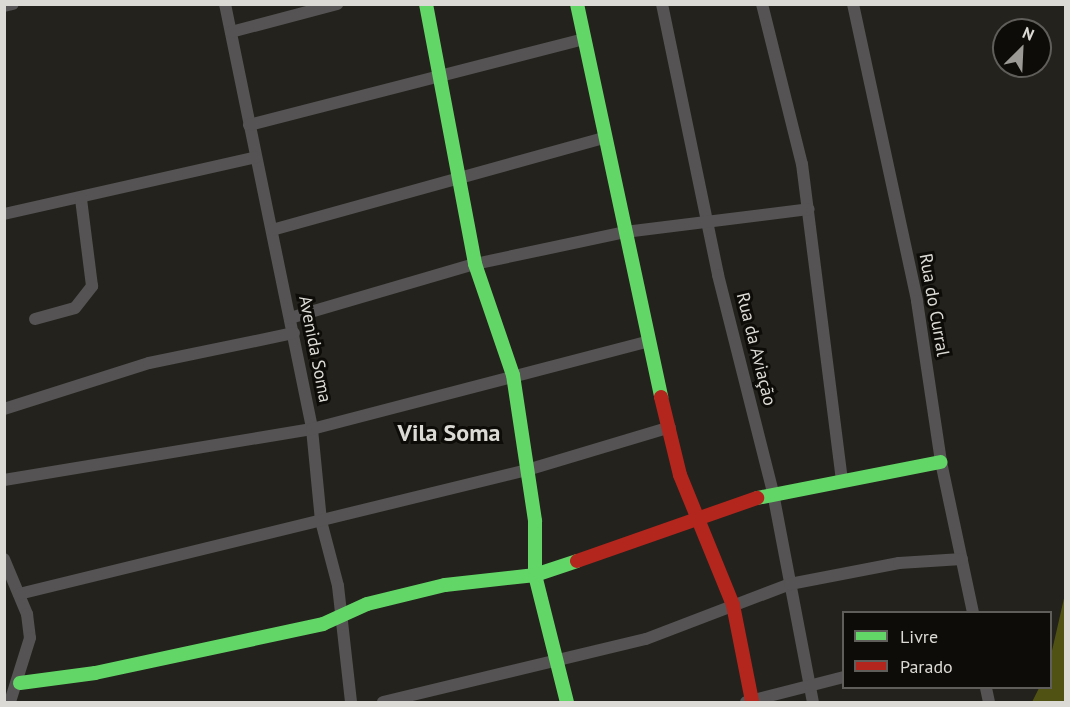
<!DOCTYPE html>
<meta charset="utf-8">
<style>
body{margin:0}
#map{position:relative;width:1070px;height:707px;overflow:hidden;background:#23221c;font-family:"PT Sans",sans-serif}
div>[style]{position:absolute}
.forest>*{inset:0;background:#4f5212}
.street>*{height:12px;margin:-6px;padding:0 6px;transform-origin:6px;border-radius:6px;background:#555353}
.fast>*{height:14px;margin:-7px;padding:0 7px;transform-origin:7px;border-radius:7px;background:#63d668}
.jam>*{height:14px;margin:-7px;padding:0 7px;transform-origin:7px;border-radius:7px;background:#b3261e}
span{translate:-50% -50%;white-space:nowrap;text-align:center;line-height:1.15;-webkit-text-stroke:6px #0e0c08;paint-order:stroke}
.street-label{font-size:18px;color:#dcdad4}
.district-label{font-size:24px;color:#dcdad4;font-weight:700}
.frame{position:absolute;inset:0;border:6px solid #dcdad4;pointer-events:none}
.legend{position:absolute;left:842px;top:611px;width:210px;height:78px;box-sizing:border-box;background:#0e0c08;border:2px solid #605e5a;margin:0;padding:8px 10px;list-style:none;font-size:18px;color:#dcdad4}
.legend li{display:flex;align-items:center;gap:12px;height:30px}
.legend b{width:30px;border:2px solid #605e5a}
.north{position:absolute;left:992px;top:18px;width:60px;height:60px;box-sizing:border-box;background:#0e0c08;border:2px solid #605e5a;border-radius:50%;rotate:24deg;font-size:16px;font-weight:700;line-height:24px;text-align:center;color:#dcdad4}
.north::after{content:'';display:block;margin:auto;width:21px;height:27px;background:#9b9a94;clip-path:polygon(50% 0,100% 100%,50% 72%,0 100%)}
</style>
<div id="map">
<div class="forest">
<i style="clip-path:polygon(1065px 594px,1065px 702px,1032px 702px,1039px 688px,1050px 688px,1051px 655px)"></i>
</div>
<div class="street">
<i style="left:225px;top:4px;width:434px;rotate:78.4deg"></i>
<i style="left:312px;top:429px;width:92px;rotate:84.4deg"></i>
<i style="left:321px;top:521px;width:67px;rotate:75.3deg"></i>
<i style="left:338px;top:586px;width:117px;rotate:83.6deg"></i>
<i style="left:662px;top:4px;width:277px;rotate:78.3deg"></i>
<i style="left:718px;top:275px;width:225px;rotate:75.8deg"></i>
<i style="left:773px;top:493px;width:213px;rotate:79.2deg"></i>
<i style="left:762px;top:4px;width:165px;rotate:76deg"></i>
<i style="left:802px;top:164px;width:318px;rotate:82.8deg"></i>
<i style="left:853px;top:4px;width:304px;rotate:77.8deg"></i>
<i style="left:917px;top:301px;width:163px;rotate:81.5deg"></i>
<i style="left:941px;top:462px;width:153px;rotate:78deg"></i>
<i style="left:4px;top:6px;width:9px;rotate:-13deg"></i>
<i style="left:231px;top:32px;width:110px;rotate:-14.8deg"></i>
<i style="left:249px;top:125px;width:347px;rotate:-14.4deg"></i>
<i style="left:4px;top:214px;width:258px;rotate:-12.7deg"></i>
<i style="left:272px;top:230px;width:345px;rotate:-15.5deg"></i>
<i style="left:290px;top:318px;width:193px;rotate:-16.3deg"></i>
<i style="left:475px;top:264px;width:153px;rotate:-12deg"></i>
<i style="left:625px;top:232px;width:185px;rotate:-7.1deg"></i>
<i style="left:35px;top:319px;width:41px;rotate:-15.4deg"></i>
<i style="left:75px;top:308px;width:28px;rotate:-52deg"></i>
<i style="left:92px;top:286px;width:88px;rotate:-97.2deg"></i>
<i style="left:4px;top:409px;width:152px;rotate:-17.6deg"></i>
<i style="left:149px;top:363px;width:148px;rotate:-11.7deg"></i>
<i style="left:4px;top:480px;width:312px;rotate:-9.4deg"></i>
<i style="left:312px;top:429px;width:346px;rotate:-14.6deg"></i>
<i style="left:4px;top:559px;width:60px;rotate:67.3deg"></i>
<i style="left:27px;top:614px;width:24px;rotate:83deg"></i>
<i style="left:30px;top:638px;width:67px;rotate:107.4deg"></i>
<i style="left:19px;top:594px;width:523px;rotate:-13.72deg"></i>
<i style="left:527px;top:470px;width:149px;rotate:-16.7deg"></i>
<i style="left:986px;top:688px;width:14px;rotate:78deg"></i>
<i style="left:383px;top:702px;width:270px;rotate:-13.5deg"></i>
<i style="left:646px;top:639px;width:154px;rotate:-20.9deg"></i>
<i style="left:790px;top:584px;width:111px;rotate:-10.9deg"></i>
<i style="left:899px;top:563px;width:63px;rotate:-3.6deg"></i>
<i style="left:746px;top:702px;width:101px;rotate:-14.3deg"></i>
</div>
<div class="fast">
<i style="left:426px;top:4px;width:265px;rotate:79.3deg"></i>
<i style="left:475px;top:264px;width:117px;rotate:71.1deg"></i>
<i style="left:513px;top:375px;width:148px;rotate:81.4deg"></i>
<i style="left:535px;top:521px;width:54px;rotate:90deg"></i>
<i style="left:535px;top:575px;width:131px;rotate:75.9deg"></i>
<i style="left:577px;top:4px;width:402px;rotate:77.9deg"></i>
<i style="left:757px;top:498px;width:187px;rotate:-11.1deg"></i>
<i style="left:20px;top:683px;width:76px;rotate:-7.6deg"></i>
<i style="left:95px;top:673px;width:233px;rotate:-12.1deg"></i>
<i style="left:323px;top:624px;width:48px;rotate:-24.4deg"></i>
<i style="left:367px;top:604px;width:80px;rotate:-13.7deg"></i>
<i style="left:445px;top:585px;width:91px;rotate:-6.3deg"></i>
<i style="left:535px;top:575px;width:44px;rotate:-18.4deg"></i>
</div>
<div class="jam">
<i style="left:661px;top:397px;width:80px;rotate:76.3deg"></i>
<i style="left:680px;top:475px;width:140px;rotate:67.8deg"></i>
<i style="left:733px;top:605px;width:98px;rotate:78.8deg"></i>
<i style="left:577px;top:561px;width:191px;rotate:-19.3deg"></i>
</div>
<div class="street-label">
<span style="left:934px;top:305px;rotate:80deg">Rua do Curral</span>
<span style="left:315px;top:349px;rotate:79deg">Avenida Soma</span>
<span style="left:756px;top:349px;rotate:76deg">Rua da Aviação</span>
</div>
<div class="district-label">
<span style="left:449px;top:433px">Vila Soma</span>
</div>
<div class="frame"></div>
<ul class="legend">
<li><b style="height:8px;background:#63d668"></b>Livre</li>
<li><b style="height:8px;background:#b3261e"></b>Parado</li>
</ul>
<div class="north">N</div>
</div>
